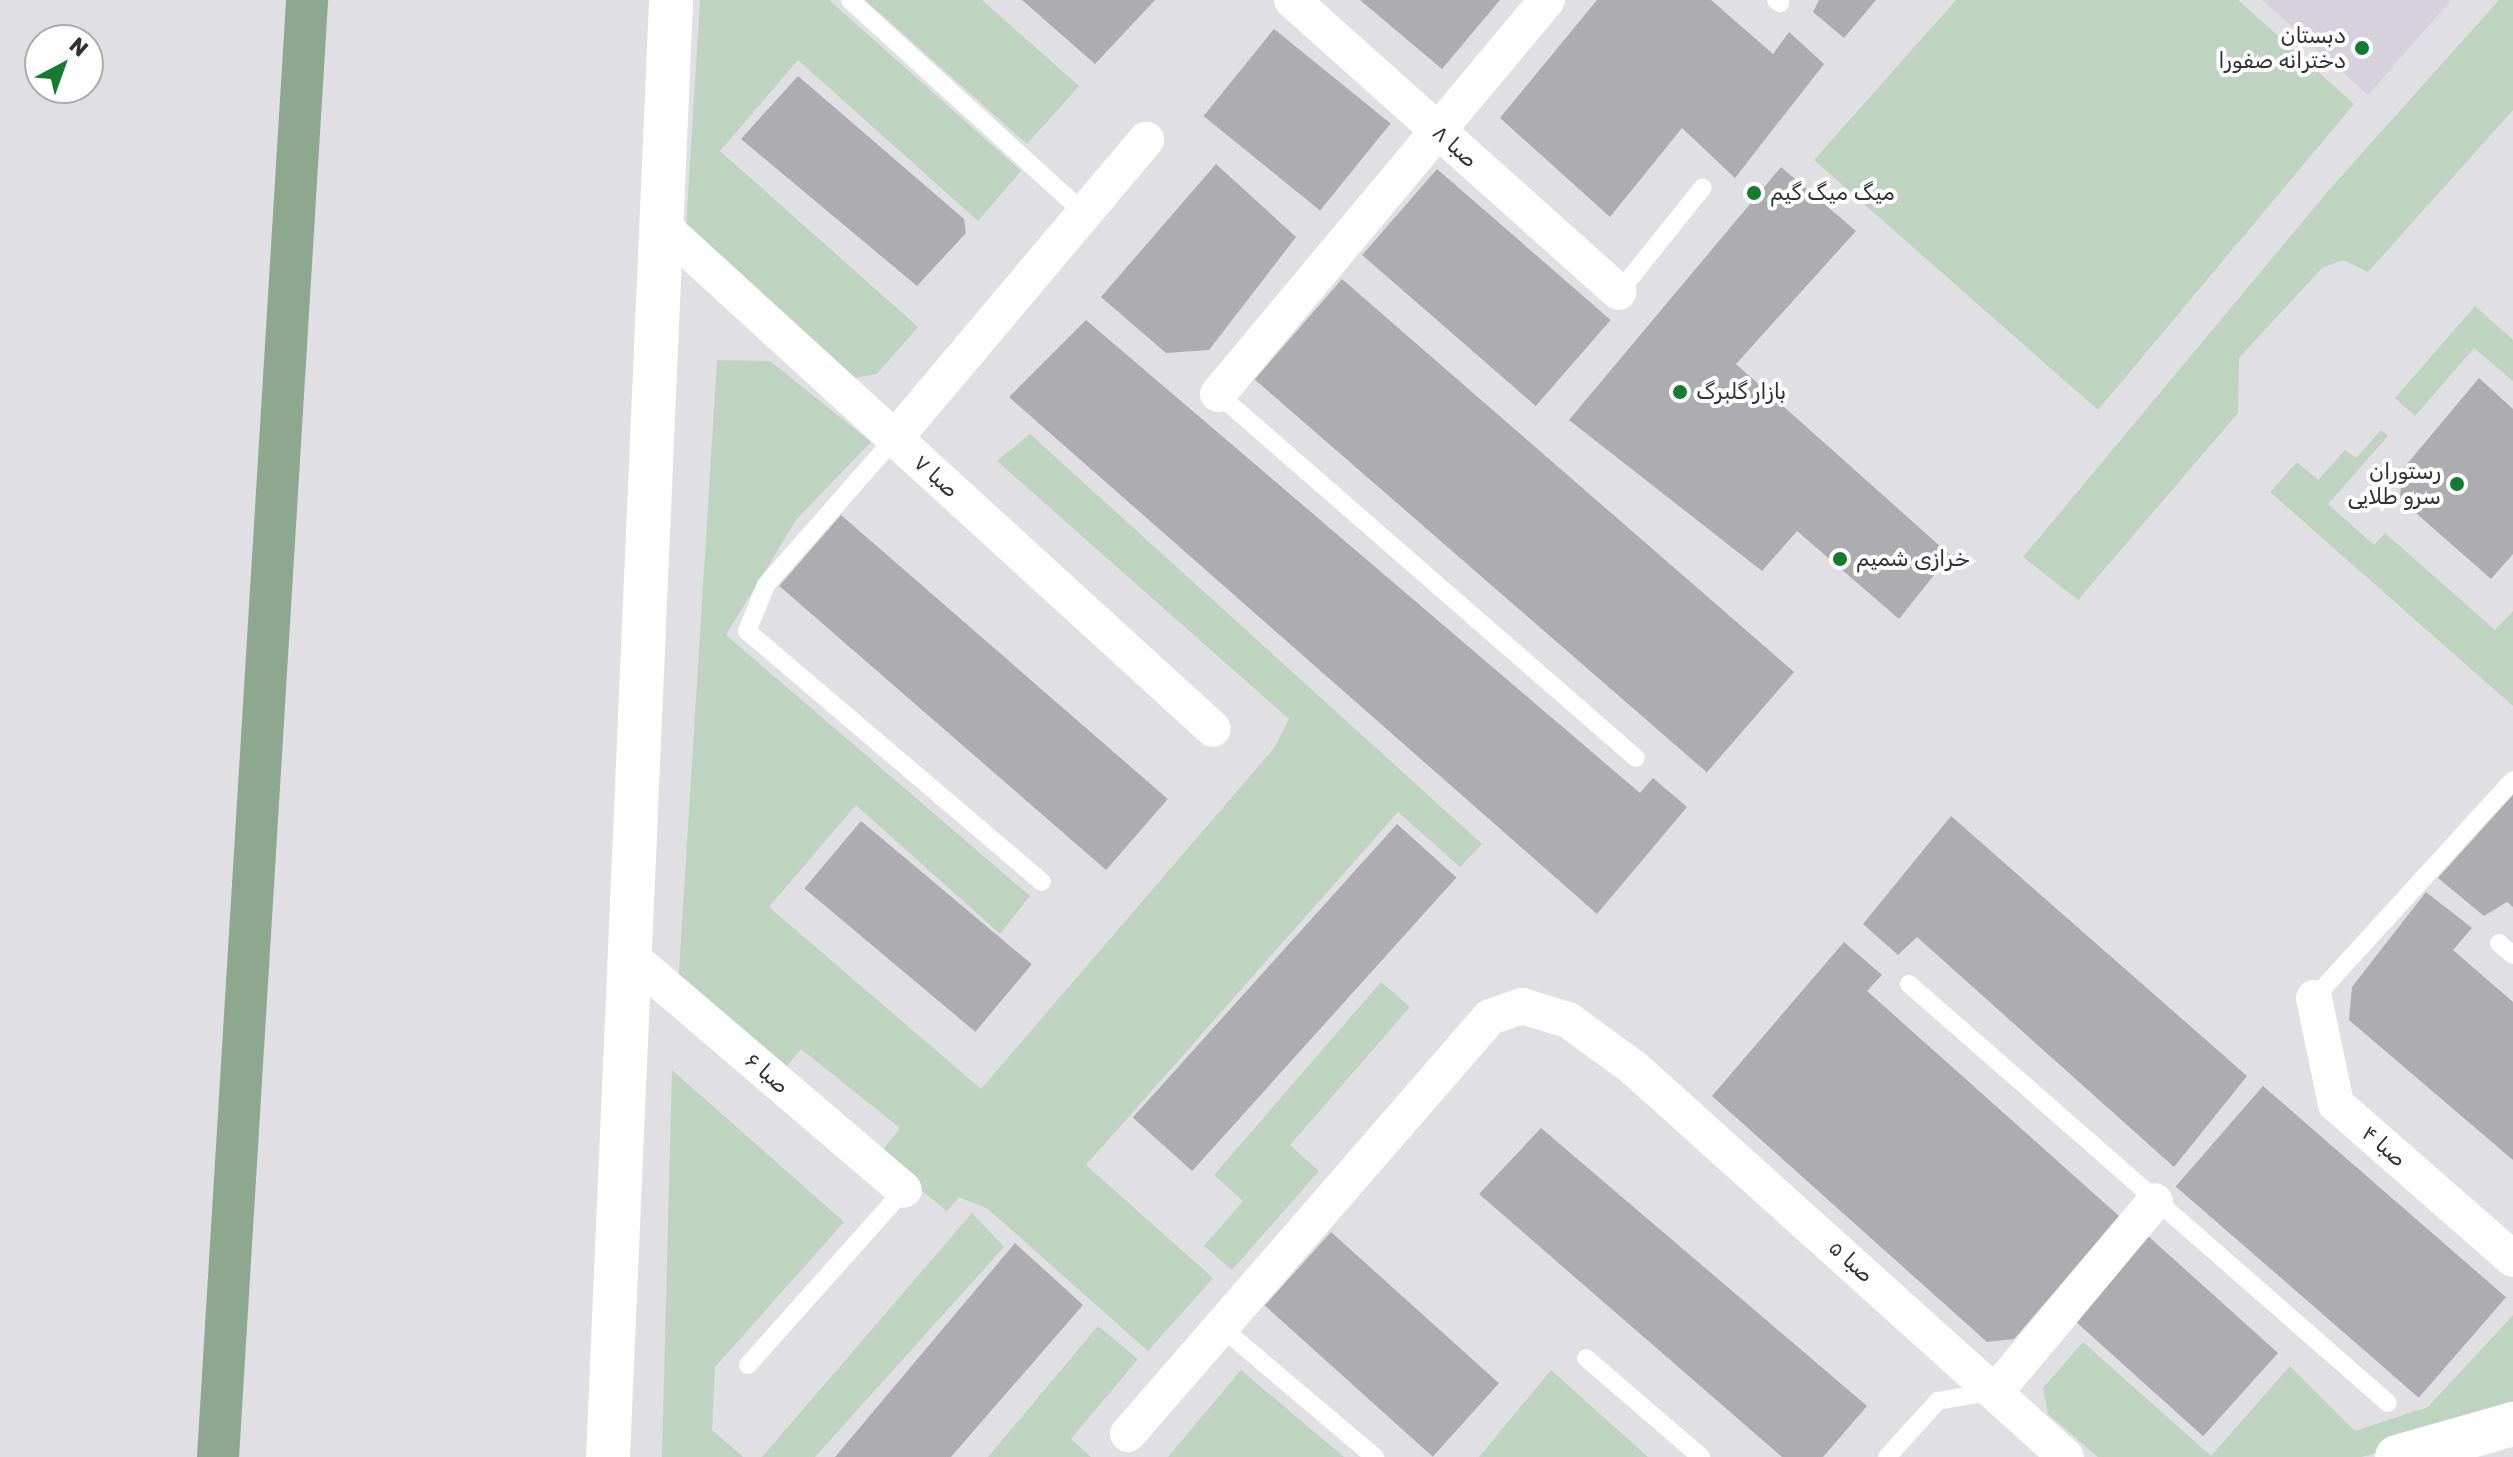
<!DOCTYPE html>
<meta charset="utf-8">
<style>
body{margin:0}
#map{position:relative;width:2513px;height:1457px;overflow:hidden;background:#e0dfe3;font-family:Rubik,Cairo,sans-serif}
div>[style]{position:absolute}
.built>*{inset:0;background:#d5d2dd}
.green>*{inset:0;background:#bfd3c1}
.canal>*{height:42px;margin:-21px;padding:0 21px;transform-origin:21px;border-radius:21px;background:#8ea890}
.building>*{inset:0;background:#adacb0;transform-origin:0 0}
.service>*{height:18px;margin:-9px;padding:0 9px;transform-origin:9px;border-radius:9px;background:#fff}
.minor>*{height:36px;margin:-18px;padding:0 18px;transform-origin:18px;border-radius:18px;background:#fff}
.tertiary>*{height:44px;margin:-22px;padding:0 22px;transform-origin:22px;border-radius:22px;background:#fff}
.dots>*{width:22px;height:22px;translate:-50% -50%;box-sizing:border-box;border:4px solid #fff;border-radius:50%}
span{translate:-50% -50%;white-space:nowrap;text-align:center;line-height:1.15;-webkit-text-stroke:8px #fff;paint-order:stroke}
.poi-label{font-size:22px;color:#313032}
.right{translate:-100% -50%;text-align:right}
.left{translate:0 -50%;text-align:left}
.street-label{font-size:22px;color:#313032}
.north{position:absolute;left:24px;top:24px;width:80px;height:80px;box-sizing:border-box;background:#fff;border:2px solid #adacad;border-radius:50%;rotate:41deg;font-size:22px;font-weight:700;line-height:32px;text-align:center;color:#313032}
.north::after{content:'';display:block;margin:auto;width:28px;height:36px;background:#137c30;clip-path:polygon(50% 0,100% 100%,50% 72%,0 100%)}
</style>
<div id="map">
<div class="built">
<i style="clip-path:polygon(2262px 0,2451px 0,2368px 95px)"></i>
</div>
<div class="green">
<i style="clip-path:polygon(700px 0,829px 0,1021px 171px,978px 221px,798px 60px,720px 151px,918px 327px,877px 374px,849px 379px,686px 228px)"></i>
<i style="clip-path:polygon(865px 0,982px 0,1079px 86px,1027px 144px)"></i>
<i style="clip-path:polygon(1956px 0,2238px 0,2354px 104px,2098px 410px,1814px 160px)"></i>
<i style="clip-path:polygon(2499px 0,2513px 0,2513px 110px,2368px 272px,2343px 260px,2322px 268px,2239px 358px,2238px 413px,2078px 600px,2023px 557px,2329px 190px)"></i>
<i style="clip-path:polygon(2475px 306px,2513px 340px,2513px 381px,2474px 348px,2415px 416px,2395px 398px)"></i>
<i style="clip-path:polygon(717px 360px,770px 361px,871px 442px,796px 520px,726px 635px,1030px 896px,1000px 934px,856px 805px,769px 907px,981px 1089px,1275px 747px,1289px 719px,997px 461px,1030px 434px,1482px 844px,1460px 867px,1398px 812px,1086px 1165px,1213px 1278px,1148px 1351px,988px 1209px,959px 1197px,947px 1211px,878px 1156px,900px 1128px,801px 1049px,783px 1071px,678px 988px)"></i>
<i style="clip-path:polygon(2381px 430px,2388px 436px,2328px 504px,2374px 545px,2385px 533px,2495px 630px,2513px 611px,2513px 706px,2270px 492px,2297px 462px,2318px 480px,2345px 450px,2356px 458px)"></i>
<i style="clip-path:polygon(1381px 982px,1410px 1007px,1290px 1145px,1319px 1171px,1232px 1270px,1204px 1246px,1243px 1201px,1214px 1175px)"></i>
<i style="clip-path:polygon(672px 1070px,844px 1222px,715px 1367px,712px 1430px,743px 1457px,662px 1457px)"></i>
<i style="clip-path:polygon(972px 1213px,1004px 1247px,815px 1457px,762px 1457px)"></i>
<i style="clip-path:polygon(2513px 1315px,2513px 1406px,2492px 1424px,2361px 1457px,2098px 1457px,2048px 1414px,2043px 1388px,2083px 1342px,2211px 1456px,2290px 1366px,2355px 1431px,2428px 1407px)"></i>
<i style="clip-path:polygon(1098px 1326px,1138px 1359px,1071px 1439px,1091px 1457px,988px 1457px)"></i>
<i style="clip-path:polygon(1241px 1370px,1344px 1457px,1168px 1457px)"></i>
<i style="clip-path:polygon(1551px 1370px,1648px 1457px,1479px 1457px)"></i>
</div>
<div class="canal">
<i style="left:218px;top:1457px;width:1460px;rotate:-86.5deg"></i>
</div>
<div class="building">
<i style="clip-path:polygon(1022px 0,1155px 0,1095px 64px)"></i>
<i style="clip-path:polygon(1360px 0,1500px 0,1442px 69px)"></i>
<i style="clip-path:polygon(1597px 0,1711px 0,1773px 54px,1789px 32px,1824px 64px,1735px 178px,1682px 128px,1610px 217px,1500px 118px)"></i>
<i style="clip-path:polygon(1819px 0,1876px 0,1844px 38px,1813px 12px)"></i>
<i style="left:1274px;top:29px;width:150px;height:112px;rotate:39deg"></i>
<i style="clip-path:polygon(798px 76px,964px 219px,966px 233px,917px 286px,741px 139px)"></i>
<i style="clip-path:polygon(1216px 164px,1296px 237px,1209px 350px,1166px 353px,1101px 297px)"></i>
<i style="clip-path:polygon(1781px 167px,1856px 231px,1736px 364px,1950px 555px,1899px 619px,1797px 531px,1762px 571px,1569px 420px)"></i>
<i style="left:1437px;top:169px;width:230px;height:114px;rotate:41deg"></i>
<i style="left:1342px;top:279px;width:599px;height:133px;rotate:41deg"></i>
<i style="clip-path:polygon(1086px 320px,1640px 793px,1653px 778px,1687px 807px,1597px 914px,1009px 397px)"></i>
<i style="clip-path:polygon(2479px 378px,2513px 409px,2513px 554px,2491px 579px,2400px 499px,2402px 470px)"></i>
<i style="left:841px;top:515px;width:433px;height:94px;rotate:41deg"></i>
<i style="clip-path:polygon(2513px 795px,2513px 907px,2507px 902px,2484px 916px,2438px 878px)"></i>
<i style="clip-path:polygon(1951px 816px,2247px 1076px,2174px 1167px,1917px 937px,1898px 955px,1863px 924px)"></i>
<i style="left:861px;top:821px;width:223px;height:88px;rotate:40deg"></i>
<i style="left:1397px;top:824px;width:80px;height:395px;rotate:42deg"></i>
<i style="clip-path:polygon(2426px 892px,2472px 928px,2453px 950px,2513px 1002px,2513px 1160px,2349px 1020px,2352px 987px)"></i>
<i style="clip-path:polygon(1844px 942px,1882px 975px,1867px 991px,2119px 1216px,2014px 1339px,1987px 1342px,1712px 1096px)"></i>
<i style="left:2263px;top:1086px;width:322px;height:133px;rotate:41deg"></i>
<i style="clip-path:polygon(1541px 1128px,1867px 1406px,1823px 1457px,1782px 1457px,1479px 1194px)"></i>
<i style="left:1331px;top:1232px;width:226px;height:99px;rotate:42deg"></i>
<i style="left:2148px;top:1236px;width:175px;height:112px;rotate:42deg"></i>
<i style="clip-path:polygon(1015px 1243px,1083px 1305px,951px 1457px,835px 1457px)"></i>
</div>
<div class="service">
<i style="left:850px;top:0;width:315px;rotate:42.3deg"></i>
<i style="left:1776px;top:0;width:5px;rotate:37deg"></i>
<i style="left:1619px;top:292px;width:134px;rotate:-51.3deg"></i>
<i style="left:1218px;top:394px;width:554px;rotate:41.05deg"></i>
<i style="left:895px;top:438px;width:196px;rotate:131.3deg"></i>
<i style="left:766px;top:585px;width:50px;rotate:112.4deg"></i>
<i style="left:747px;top:631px;width:387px;rotate:40.4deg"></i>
<i style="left:2499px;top:943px;width:18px;rotate:41deg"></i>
<i style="left:1909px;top:984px;width:636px;rotate:41.18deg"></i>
<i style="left:2314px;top:998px;width:295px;rotate:-47.6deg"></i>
<i style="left:1221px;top:1327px;width:202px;rotate:40.2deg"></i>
<i style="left:1586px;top:1358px;width:152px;rotate:40.7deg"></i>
<i style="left:748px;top:1365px;width:234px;rotate:-48.3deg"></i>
<i style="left:1887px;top:1457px;width:76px;rotate:-47.7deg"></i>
<i style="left:1938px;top:1401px;width:57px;rotate:-10.1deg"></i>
</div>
<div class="minor">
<i style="left:1292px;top:0;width:438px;rotate:41.8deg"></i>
<i style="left:659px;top:223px;width:750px;rotate:42.41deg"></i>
<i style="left:1218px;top:394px;width:513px;rotate:-50.14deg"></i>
<i style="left:895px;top:438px;width:390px;rotate:-49.9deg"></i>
<i style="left:630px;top:956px;width:360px;rotate:40.5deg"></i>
<i style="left:2314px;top:998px;width:108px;rotate:78.3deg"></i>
<i style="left:2336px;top:1104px;width:235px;rotate:41.2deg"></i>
<i style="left:1997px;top:1390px;width:246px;rotate:-50.1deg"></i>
<i style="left:1128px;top:1434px;width:552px;rotate:-49.04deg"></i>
<i style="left:1490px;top:1017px;width:34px;rotate:-19deg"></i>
<i style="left:1522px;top:1006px;width:48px;rotate:16.9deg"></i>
<i style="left:1568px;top:1020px;width:82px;rotate:36deg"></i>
<i style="left:1634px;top:1068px;width:581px;rotate:42deg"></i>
</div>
<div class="tertiary">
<i style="left:608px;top:1457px;width:1458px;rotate:-87.52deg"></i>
<i style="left:2397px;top:1457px;width:121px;rotate:-15.9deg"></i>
</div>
<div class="dots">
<i style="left:2362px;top:48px;background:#137c30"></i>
<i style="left:1754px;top:193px;background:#137c30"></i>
<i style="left:1680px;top:392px;background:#137c30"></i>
<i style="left:2457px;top:484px;background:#137c30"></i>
<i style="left:1840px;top:559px;background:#137c30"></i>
</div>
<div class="poi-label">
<span class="right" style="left:2346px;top:48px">دبستان<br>دخترانه صفورا</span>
<span class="left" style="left:1770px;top:193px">میگ میگ گیم</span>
<span class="left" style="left:1696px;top:392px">بازار گلبرگ</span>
<span class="right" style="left:2441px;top:484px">رستوران<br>سرو طلایی</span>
<span class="left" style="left:1856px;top:559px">خرازی شمیم</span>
</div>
<div class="street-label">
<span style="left:1455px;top:146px;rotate:42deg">صبا ۸</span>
<span style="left:936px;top:476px;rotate:42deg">صبا ۷</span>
<span style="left:767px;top:1073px;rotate:41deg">صبا ۶</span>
<span style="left:2384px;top:1146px;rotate:41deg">صبا ۴</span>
<span style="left:1851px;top:1261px;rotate:42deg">صبا ۵</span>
</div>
<div class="north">N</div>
</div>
